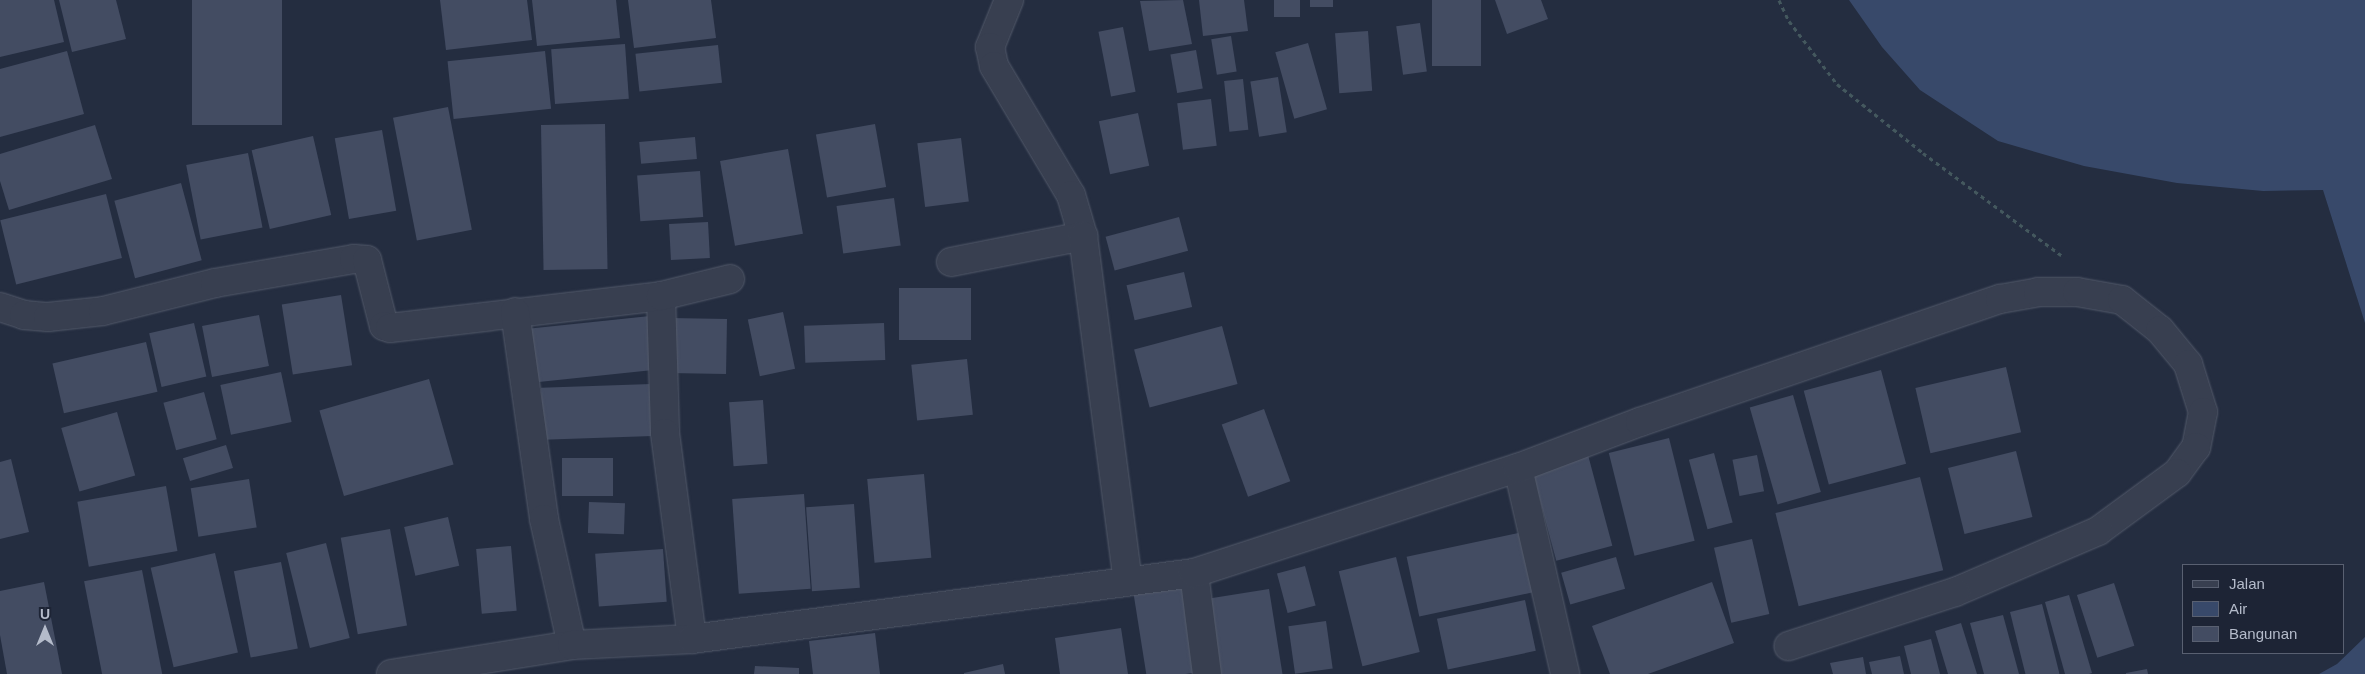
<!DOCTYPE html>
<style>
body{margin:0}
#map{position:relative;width:2365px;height:674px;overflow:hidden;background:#242d40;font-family:Arial,sans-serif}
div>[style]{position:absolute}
.water>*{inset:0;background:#38496a}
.building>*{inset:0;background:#434c62;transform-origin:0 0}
.path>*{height:3px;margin-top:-1.5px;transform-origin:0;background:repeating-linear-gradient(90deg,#44585e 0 4px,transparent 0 8px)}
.roads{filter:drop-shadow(0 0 1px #535a6a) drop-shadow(0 0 1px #535a6a)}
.street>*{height:28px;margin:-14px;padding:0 14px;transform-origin:14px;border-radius:14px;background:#383f50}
span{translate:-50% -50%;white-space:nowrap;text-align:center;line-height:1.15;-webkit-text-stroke:5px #1d2435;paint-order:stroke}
.legend{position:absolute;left:2182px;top:564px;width:162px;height:90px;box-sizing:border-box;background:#1d2435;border:1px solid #596071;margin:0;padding:6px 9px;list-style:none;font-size:15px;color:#b4bbca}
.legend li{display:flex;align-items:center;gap:10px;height:25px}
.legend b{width:25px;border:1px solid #596071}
.north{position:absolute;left:20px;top:604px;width:50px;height:50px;-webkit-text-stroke:4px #1d2435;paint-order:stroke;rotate:0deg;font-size:14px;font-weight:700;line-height:20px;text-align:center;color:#b4bbca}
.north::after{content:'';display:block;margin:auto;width:18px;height:22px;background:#b4bbca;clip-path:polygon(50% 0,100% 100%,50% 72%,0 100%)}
</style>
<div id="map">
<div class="water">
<i style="clip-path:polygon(1849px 0,2365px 0,2365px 323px,2323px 190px,2263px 191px,2177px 183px,2084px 166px,1998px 141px,1920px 90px,1882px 47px)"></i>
<i style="clip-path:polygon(2365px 637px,2365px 674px,2319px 674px,2337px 664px)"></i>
</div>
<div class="building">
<i style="clip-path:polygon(0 0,54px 0,64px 42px,0 57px)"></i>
<i style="clip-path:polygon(59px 0,116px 0,126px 39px,72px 52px)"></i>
<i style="left:192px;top:0;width:90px;height:125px"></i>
<i style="clip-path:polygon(440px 0,527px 0,532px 40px,446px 50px)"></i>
<i style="clip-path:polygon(532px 0,616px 0,620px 38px,537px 46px)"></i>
<i style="clip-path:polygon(628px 0,711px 0,716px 38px,634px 48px)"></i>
<i style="clip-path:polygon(1183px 0,1192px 44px,1149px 51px,1140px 1px)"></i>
<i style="clip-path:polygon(1199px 0,1244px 0,1248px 31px,1203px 36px)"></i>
<i style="left:1274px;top:0;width:26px;height:17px"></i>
<i style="left:1310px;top:0;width:23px;height:7px"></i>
<i style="left:1432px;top:0;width:49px;height:66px"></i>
<i style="clip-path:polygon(1495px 0,1541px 0,1548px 19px,1507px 34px)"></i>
<i style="left:1420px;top:23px;width:49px;height:24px;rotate:82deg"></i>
<i style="left:1123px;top:27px;width:66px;height:25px;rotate:79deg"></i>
<i style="left:1368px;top:31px;width:60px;height:33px;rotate:86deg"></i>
<i style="left:1231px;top:36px;width:36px;height:20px;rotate:81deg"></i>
<i style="left:1308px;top:43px;width:69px;height:34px;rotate:74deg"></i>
<i style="left:625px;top:44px;width:55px;height:74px;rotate:86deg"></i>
<i style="left:718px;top:45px;width:38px;height:83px;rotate:84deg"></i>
<i style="left:1196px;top:50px;width:39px;height:26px;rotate:80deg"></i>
<i style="clip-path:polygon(67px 51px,84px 114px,0 137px,0 69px)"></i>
<i style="left:545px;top:51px;width:58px;height:98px;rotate:84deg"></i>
<i style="left:1278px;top:77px;width:56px;height:28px;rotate:81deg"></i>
<i style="left:1243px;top:79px;width:51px;height:19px;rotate:84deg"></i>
<i style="left:1211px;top:99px;width:47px;height:34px;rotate:83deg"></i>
<i style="left:448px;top:107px;width:125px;height:56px;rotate:79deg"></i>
<i style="left:1138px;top:113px;width:54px;height:40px;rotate:78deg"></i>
<i style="left:605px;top:124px;width:145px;height:64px;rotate:89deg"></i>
<i style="left:875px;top:124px;width:64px;height:60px;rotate:80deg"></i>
<i style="clip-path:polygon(95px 125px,112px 179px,9px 210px,0 181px,0 154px)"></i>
<i style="left:382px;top:130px;width:82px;height:48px;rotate:80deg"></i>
<i style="left:313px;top:136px;width:81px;height:63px;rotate:77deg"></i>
<i style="left:695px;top:137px;width:22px;height:56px;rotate:85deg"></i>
<i style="left:961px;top:138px;width:64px;height:44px;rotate:83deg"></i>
<i style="left:788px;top:149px;width:86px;height:69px;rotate:80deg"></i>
<i style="left:248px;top:153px;width:76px;height:63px;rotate:79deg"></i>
<i style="left:700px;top:171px;width:46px;height:63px;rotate:86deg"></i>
<i style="left:181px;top:183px;width:80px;height:69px;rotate:75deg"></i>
<i style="left:106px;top:194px;width:66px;height:109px;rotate:76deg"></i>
<i style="left:894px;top:198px;width:48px;height:58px;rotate:82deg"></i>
<i style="left:1179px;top:217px;width:35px;height:76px;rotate:75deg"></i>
<i style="left:708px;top:222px;width:36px;height:39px;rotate:87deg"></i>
<i style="left:1184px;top:272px;width:36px;height:59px;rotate:77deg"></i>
<i style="left:971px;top:288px;width:52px;height:72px;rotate:90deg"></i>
<i style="left:341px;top:295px;width:71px;height:60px;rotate:81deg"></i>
<i style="left:783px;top:312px;width:58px;height:36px;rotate:78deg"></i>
<i style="left:259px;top:315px;width:52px;height:58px;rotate:79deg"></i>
<i style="left:650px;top:316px;width:54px;height:120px;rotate:84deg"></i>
<i style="left:670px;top:318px;width:57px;height:55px;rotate:1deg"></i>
<i style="left:194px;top:323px;width:55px;height:46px;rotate:77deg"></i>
<i style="left:884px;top:323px;width:37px;height:80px;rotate:88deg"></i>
<i style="left:1222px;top:326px;width:60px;height:91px;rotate:75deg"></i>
<i style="left:146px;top:342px;width:51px;height:96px;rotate:77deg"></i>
<i style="left:967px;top:359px;width:56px;height:56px;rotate:84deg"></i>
<i style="left:2006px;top:367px;width:67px;height:93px;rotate:77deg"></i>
<i style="left:1881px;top:370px;width:97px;height:80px;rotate:75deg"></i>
<i style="left:281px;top:372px;width:51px;height:62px;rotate:78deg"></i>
<i style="left:429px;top:379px;width:89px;height:114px;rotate:74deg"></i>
<i style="left:651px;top:384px;width:52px;height:110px;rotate:88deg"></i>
<i style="left:204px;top:392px;width:49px;height:42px;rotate:75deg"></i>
<i style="left:1793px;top:395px;width:101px;height:45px;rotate:74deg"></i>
<i style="left:763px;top:400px;width:64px;height:34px;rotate:86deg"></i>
<i style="left:1264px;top:409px;width:77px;height:45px;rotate:70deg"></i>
<i style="left:117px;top:412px;width:66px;height:58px;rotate:74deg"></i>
<i style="left:1669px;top:438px;width:106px;height:62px;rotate:76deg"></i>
<i style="left:226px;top:445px;width:24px;height:45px;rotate:73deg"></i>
<i style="left:2016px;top:451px;width:68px;height:70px;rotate:76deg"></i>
<i style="left:1714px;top:453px;width:72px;height:26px;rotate:75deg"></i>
<i style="left:1588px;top:455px;width:94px;height:58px;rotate:75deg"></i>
<i style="left:1757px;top:455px;width:37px;height:25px;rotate:79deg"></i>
<i style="left:613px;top:458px;width:38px;height:51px;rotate:90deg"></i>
<i style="clip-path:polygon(11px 459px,29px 532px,0 539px,0 462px)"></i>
<i style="left:924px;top:474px;width:84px;height:57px;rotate:85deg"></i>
<i style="left:1920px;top:477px;width:96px;height:149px;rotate:76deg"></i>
<i style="left:249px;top:479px;width:49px;height:59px;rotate:81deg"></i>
<i style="left:166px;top:486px;width:66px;height:90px;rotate:80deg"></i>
<i style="left:804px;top:494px;width:95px;height:72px;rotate:86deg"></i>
<i style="left:589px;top:502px;width:36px;height:31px;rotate:2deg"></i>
<i style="left:854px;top:504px;width:84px;height:48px;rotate:86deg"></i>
<i style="left:448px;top:517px;width:50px;height:45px;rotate:77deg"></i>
<i style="left:390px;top:529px;width:98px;height:50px;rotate:80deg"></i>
<i style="left:1523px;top:532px;width:61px;height:119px;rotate:78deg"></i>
<i style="left:1752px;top:539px;width:77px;height:39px;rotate:77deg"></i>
<i style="left:326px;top:543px;width:98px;height:41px;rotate:76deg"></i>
<i style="left:511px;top:546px;width:65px;height:35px;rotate:85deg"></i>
<i style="left:663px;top:549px;width:53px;height:68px;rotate:86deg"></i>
<i style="left:215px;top:553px;width:102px;height:66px;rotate:77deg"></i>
<i style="left:1396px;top:557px;width:98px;height:59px;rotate:76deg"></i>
<i style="left:1616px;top:557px;width:33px;height:57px;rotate:74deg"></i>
<i style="left:281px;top:562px;width:88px;height:48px;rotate:79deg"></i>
<i style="left:1305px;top:566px;width:41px;height:29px;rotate:75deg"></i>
<i style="left:142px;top:570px;width:106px;height:59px;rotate:79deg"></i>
<i style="clip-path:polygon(44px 582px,62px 674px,7px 674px,0 635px,0 591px)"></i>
<i style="clip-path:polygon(1712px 582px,1734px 643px,1648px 674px,1610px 674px,1592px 626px)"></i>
<i style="left:2114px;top:583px;width:66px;height:39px;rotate:72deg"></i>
<i style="left:1185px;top:586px;width:87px;height:52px;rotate:81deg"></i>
<i style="left:1269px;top:589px;width:86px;height:70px;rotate:81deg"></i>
<i style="clip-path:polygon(2069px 595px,2092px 673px,2089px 674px,2065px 674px,2045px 602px)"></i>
<i style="left:1525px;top:600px;width:52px;height:90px;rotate:78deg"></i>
<i style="left:2042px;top:604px;width:72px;height:33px;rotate:76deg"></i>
<i style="clip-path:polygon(2003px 615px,2019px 674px,1984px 674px,1970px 623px)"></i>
<i style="left:1326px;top:621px;width:48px;height:38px;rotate:82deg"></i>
<i style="clip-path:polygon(1961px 623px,1977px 674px,1948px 674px,1935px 631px)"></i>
<i style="clip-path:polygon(1121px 628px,1128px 674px,1060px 674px,1055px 638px)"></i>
<i style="clip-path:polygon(875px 633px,880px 674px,813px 674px,809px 641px)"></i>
<i style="clip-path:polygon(1931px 639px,1940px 674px,1911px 674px,1904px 646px)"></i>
<i style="clip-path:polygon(1900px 656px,1904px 674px,1872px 674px,1869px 662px)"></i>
<i style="clip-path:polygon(1863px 657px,1866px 674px,1833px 674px,1830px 663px)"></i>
<i style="clip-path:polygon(1003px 664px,1005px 674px,964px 674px,964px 673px)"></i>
<i style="clip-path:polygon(755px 666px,799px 668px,799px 674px,754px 674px)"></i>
<i style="clip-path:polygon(2147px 669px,2148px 674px,2126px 674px,2126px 673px)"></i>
</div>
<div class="path">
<i style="left:1779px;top:0;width:23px;rotate:65deg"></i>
<i style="left:1789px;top:21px;width:79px;rotate:52.7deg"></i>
<i style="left:1837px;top:84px;width:110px;rotate:38.7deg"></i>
<i style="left:1923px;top:153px;width:172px;rotate:36.5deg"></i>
</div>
<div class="roads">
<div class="street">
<i style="left:1009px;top:0;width:51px;rotate:112deg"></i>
<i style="left:990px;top:47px;width:19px;rotate:78deg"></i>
<i style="left:994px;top:66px;width:150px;rotate:59.2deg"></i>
<i style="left:1071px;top:195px;width:43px;rotate:73.7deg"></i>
<i style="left:951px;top:262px;width:135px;rotate:-11.1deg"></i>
<i style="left:1083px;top:236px;width:348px;rotate:82.6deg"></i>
<i style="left:661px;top:296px;width:137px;rotate:88.3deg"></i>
<i style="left:665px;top:433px;width:208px;rotate:82.5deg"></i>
<i style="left:0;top:307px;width:25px;rotate:18deg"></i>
<i style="left:24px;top:315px;width:24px;rotate:5deg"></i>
<i style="left:48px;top:317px;width:55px;rotate:-6.2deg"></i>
<i style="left:103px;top:311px;width:115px;rotate:-14deg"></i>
<i style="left:215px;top:283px;width:141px;rotate:-9.8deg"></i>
<i style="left:354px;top:259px;width:13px;rotate:4deg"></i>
<i style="left:367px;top:260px;width:68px;rotate:75.6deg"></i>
<i style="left:384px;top:326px;width:6px;rotate:18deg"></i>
<i style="left:390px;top:328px;width:273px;rotate:-6.7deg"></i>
<i style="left:661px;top:296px;width:71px;rotate:-13.8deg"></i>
<i style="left:515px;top:312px;width:209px;rotate:82deg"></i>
<i style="left:544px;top:519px;width:129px;rotate:77.5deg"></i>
<i style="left:1518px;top:468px;width:211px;rotate:77.1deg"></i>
<i style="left:1194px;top:573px;width:102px;rotate:82.7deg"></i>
<i style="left:391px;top:674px;width:183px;rotate:-9.1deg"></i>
<i style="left:572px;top:645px;width:120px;rotate:-2.9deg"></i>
<i style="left:692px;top:639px;width:506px;rotate:-7.49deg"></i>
<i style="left:1194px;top:573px;width:341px;rotate:-18deg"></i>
<i style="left:1518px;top:468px;width:130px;rotate:-20.7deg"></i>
<i style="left:1640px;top:422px;width:380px;rotate:-18.9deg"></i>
<i style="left:2000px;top:299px;width:39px;rotate:-10deg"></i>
<i style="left:2038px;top:292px;width:39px"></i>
<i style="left:2077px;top:292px;width:46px;rotate:10.1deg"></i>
<i style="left:2122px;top:300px;width:48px;rotate:38.3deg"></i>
<i style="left:2160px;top:330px;width:44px;rotate:50.5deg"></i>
<i style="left:2188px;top:364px;width:50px;rotate:72.6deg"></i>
<i style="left:2203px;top:412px;width:36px;rotate:101deg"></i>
<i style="left:2196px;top:447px;width:32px;rotate:126deg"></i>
<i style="left:2177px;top:473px;width:98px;rotate:143.7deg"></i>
<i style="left:2098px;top:531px;width:155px;rotate:156.9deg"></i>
<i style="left:1955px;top:592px;width:175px;rotate:162deg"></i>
</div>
</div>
<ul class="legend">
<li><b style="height:6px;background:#383f50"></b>Jalan</li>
<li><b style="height:14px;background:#38496a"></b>Air</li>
<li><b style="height:14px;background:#434c62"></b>Bangunan</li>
</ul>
<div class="north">U</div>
</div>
